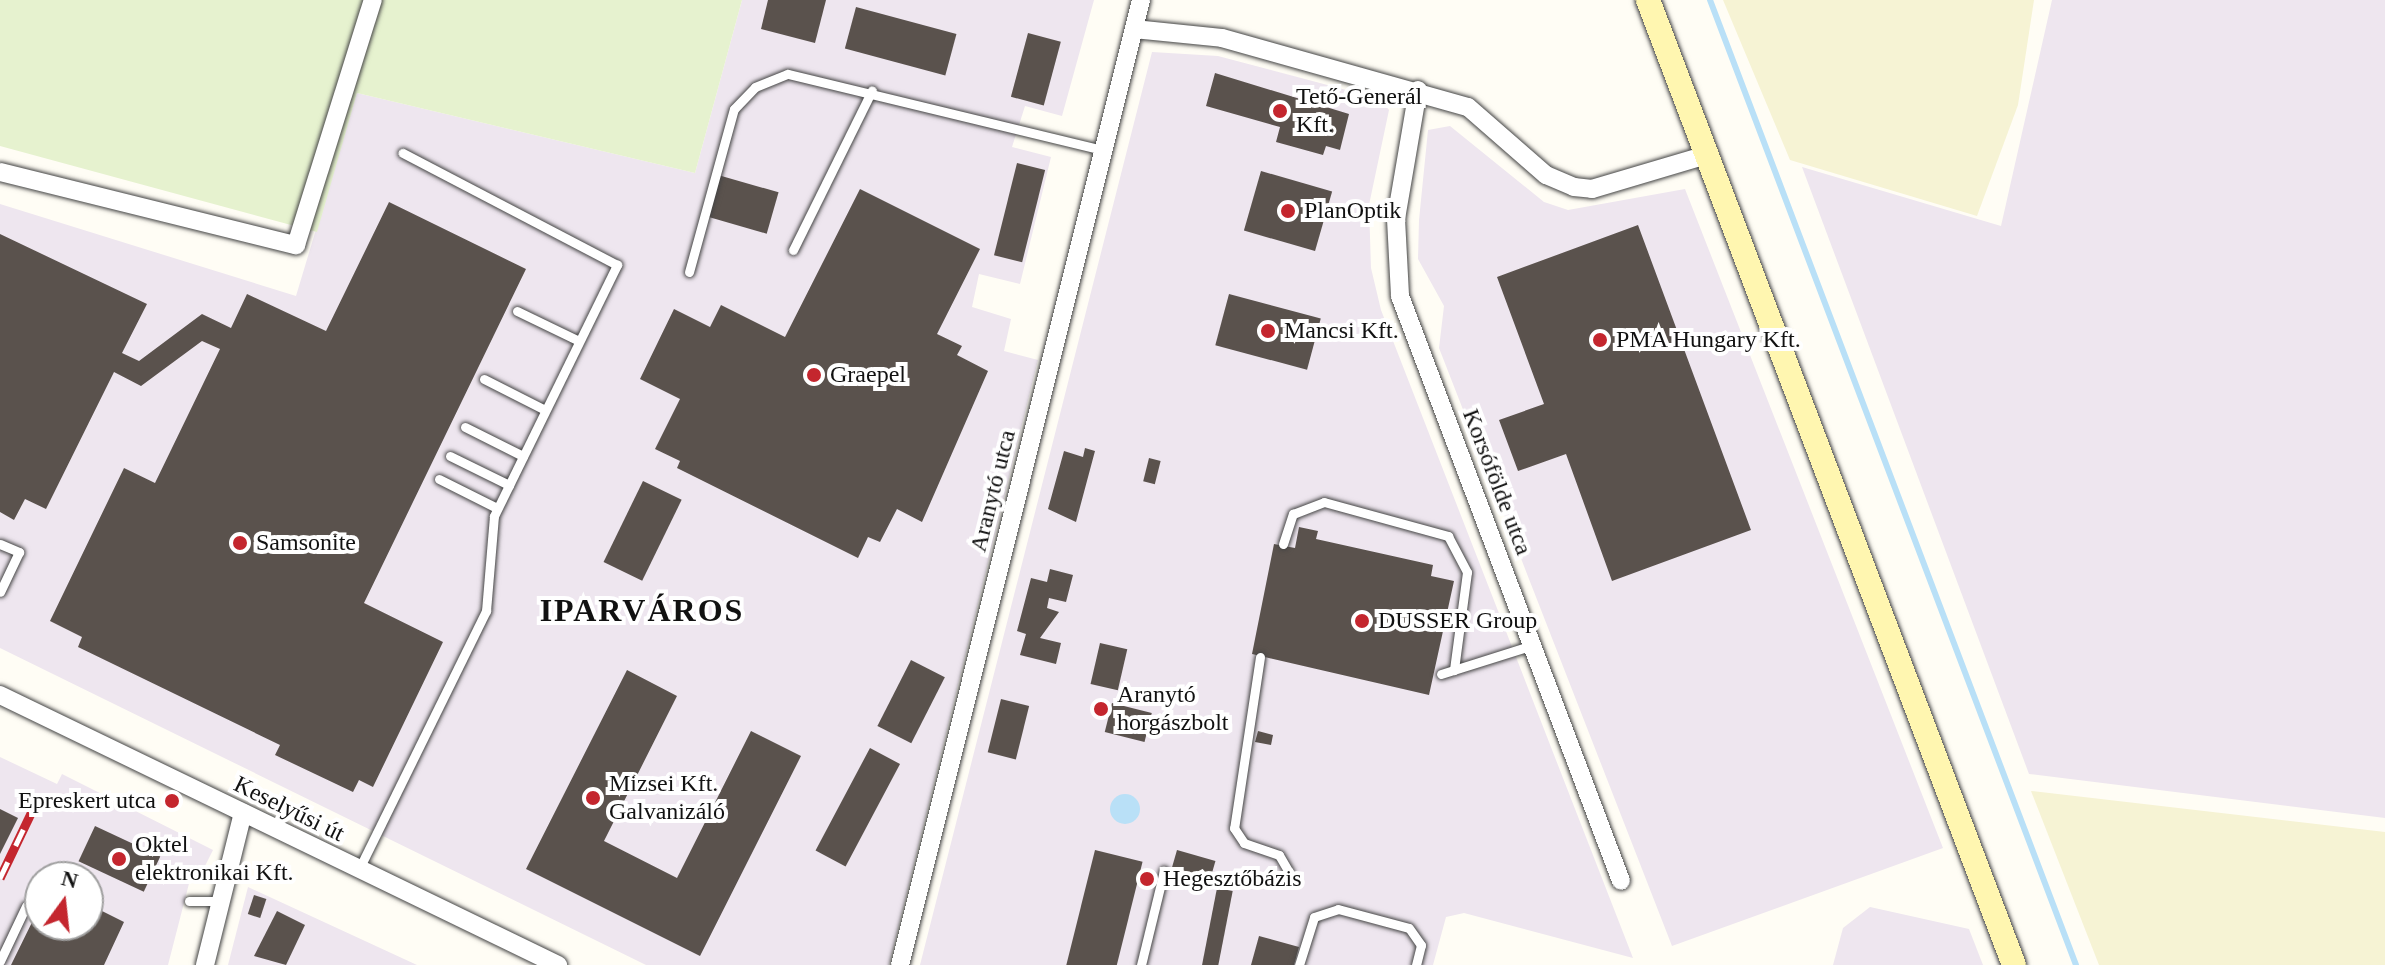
<!DOCTYPE html>
<meta charset="utf-8">
<style>
body{margin:0}
#map{position:relative;width:2385px;height:965px;overflow:hidden;background:#fffdf5;font-family:Georgia,serif}
div>[style]{position:absolute}
.industrial>*{inset:0;background:#eee6ef}
.farmland>*{inset:0;background:#f6f3d4}
.pitch>*{inset:0;background:#e6f2cf}
.water>*{inset:0;background:#b9e0f7}
.round{border-radius:50%}
.stream>*{height:6px;margin:-3px;padding:0 3px;transform-origin:3px;border-radius:3px;background:#b9e0f7}
.building>*{inset:0;background:#5a524d;transform-origin:0 0}
.roads{filter:drop-shadow(0 0 2px #444) drop-shadow(0 0 2px #444)}
.lane>*{height:9px;margin:-4.5px;padding:0 4.5px;transform-origin:4.5px;border-radius:4.5px;background:#fff}
.street>*{height:18px;margin:-9px;padding:0 9px;transform-origin:9px;border-radius:9px;background:#fff}
.secondary>*{height:24px;margin:-12px;padding:0 12px;transform-origin:12px;border-radius:12px;background:#fff6b0}
.rail>*{height:9px;margin-top:-4.5px;transform-origin:0;background:repeating-linear-gradient(90deg,#fff 0 18px,#c4262e 0 36px);box-sizing:border-box;border-block:2px solid #c4262e}
.dots>*{width:22px;height:22px;translate:-50% -50%;box-sizing:border-box;border:4px solid #fff;border-radius:50%}
span{translate:-50% -50%;white-space:nowrap;text-align:center;line-height:1.15;-webkit-text-stroke:8px #fff;paint-order:stroke}
.poi-label{font-size:24px;color:#111}
.left{translate:0 -50%;text-align:left}
.right{translate:-100% -50%;text-align:right}
.street-label{font-size:24px;color:#111}
.district-label{font-size:32px;color:#111;font-weight:700;letter-spacing:2px}
.north{position:absolute;left:24px;top:861px;width:80px;height:80px;box-sizing:border-box;background:#fff;border:2px solid #a0a0a0;border-radius:50%;rotate:15deg;font-size:22px;font-weight:700;line-height:32px;text-align:center;color:#111}
.north::after{content:'';display:block;margin:auto;width:28px;height:36px;background:#c4262e;clip-path:polygon(50% 0,100% 100%,50% 72%,0 100%)}
</style>
<div id="map">
<div class="industrial">
<i style="clip-path:polygon(742px 0,1094px 0,1062px 116px,1025px 106px,1012px 147px,1051px 157px,1020px 284px,979px 274px,972px 307px,1011px 319px,1004px 351px,1038px 360px,889px 965px,646px 965px,0 648px,0 204px,296px 296px,357px 93px,695px 173px)"></i>
<i style="clip-path:polygon(2052px 0,2385px 0,2385px 818px,2029px 774px,1802px 167px,2001px 226px)"></i>
<i style="clip-path:polygon(1152px 52px,1218px 56px,1380px 99px,1389px 110px,1369px 205px,1371px 268px,1381px 310px,1633px 958px,1464px 913px,1446px 917px,1433px 965px,920px 965px)"></i>
<i style="clip-path:polygon(1450px 126px,1544px 202px,1568px 210px,1685px 189px,1943px 848px,1672px 946px,1439px 348px,1444px 306px,1418px 259px,1419px 220px,1428px 130px)"></i>
<i style="clip-path:polygon(evenodd,0 757px,57px 784px,62px 774px,213px 850px,202px 872px,193px 868px,168px 965px,0 965px,0 757px,40px 877px,88px 877px,88px 925px,40px 925px,40px 877px)"></i>
<i style="clip-path:polygon(248px 887px,417px 965px,228px 965px)"></i>
<i style="clip-path:polygon(1870px 907px,1969px 929px,1983px 965px,1833px 965px,1843px 928px)"></i>
</div>
<div class="farmland">
<i style="clip-path:polygon(1723px 0,2034px 0,2018px 105px,1977px 216px,1790px 160px)"></i>
<i style="clip-path:polygon(2031px 791px,2385px 832px,2385px 965px,2099px 965px)"></i>
</div>
<div class="pitch">
<i style="clip-path:polygon(0 0,742px 0,695px 173px,357px 93px,317px 232px,0 146px)"></i>
</div>
<div class="water">
<i class="round" style="left:1110px;top:794px;width:30px;height:30px"></i>
</div>
<div class="stream">
<i style="left:1710px;top:0;width:1032px;rotate:69.23deg"></i>
</div>
<div class="building">
<i style="clip-path:polygon(768px 0,826px 0,815px 43px,761px 29px)"></i>
<i style="left:856px;top:7px;width:104px;height:43px;rotate:15deg"></i>
<i style="left:1028px;top:33px;width:34px;height:66px;rotate:15deg"></i>
<i style="clip-path:polygon(1215px 73px,1349px 114px,1340px 150px,1326px 146px,1323px 155px,1276px 142px,1280px 127px,1206px 106px)"></i>
<i style="left:1017px;top:163px;width:29px;height:95px;rotate:14deg"></i>
<i style="left:1261px;top:171px;width:74px;height:62px;rotate:16deg"></i>
<i style="left:718px;top:175px;width:63px;height:43px;rotate:16deg"></i>
<i style="clip-path:polygon(860px 189px,980px 249px,937px 334px,962px 346px,957px 355px,988px 371px,922px 522px,897px 509px,880px 542px,868px 537px,858px 558px,677px 468px,680px 461px,655px 449px,680px 399px,640px 379px,674px 309px,710px 327px,721px 305px,785px 337px)"></i>
<i style="clip-path:polygon(389px 202px,526px 269px,364px 603px,443px 642px,373px 787px,359px 780px,353px 792px,275px 755px,280px 745px,78px 647px,82px 637px,50px 621px,124px 468px,155px 483px,220px 349px,202px 341px,141px 386px,114px 372px,46px 509px,25px 499px,14px 520px,0 512px,0 234px,147px 304px,122px 353px,139px 361px,202px 314px,231px 328px,247px 294px,326px 331px)"></i>
<i style="clip-path:polygon(1638px 225px,1751px 530px,1612px 581px,1566px 454px,1518px 471px,1499px 420px,1544px 404px,1497px 277px)"></i>
<i style="left:1229px;top:294px;width:95px;height:53px;rotate:15deg"></i>
<i style="clip-path:polygon(1085px 448px,1095px 451px,1076px 522px,1048px 509px,1064px 451px,1083px 457px)"></i>
<i style="left:1149px;top:458px;width:12px;height:24px;rotate:14deg"></i>
<i style="left:643px;top:481px;width:43px;height:90px;rotate:26deg"></i>
<i style="clip-path:polygon(1299px 527px,1318px 531px,1316px 539px,1433px 565px,1431px 576px,1454px 581px,1429px 695px,1252px 654px,1274px 544px,1295px 548px)"></i>
<i style="clip-path:polygon(1050px 569px,1073px 575px,1066px 602px,1049px 598px,1047px 608px,1059px 612px,1040px 638px,1061px 643px,1056px 664px,1020px 655px,1026px 634px,1017px 631px,1031px 578px,1047px 582px)"></i>
<i style="left:1100px;top:643px;width:28px;height:42px;rotate:13deg"></i>
<i style="left:911px;top:660px;width:38px;height:74px;rotate:27deg"></i>
<i style="clip-path:polygon(627px 670px,677px 696px,604px 841px,677px 878px,751px 731px,801px 756px,700px 956px,526px 869px)"></i>
<i style="left:1001px;top:699px;width:29px;height:55px;rotate:14deg"></i>
<i style="left:1112px;top:703px;width:41px;height:30px;rotate:14deg"></i>
<i style="clip-path:polygon(1258px 731px,1273px 735px,1271px 745px,1255px 742px)"></i>
<i style="left:870px;top:748px;width:34px;height:116px;rotate:28deg"></i>
<i style="clip-path:polygon(0 809px,18px 818px,0 854px)"></i>
<i style="left:95px;top:826px;width:72px;height:39px;rotate:25deg"></i>
<i style="left:1095px;top:850px;width:49px;height:119px;rotate:14deg"></i>
<i style="left:1177px;top:850px;width:40px;height:18px;rotate:16deg"></i>
<i style="left:1217px;top:888px;width:16px;height:79px;rotate:11deg"></i>
<i style="left:254px;top:895px;width:13px;height:20px;rotate:18deg"></i>
<i style="clip-path:polygon(88px 904px,124px 922px,104px 965px,11px 965px,40px 906px,40px 925px,88px 925px)"></i>
<i style="clip-path:polygon(277px 911px,305px 925px,286px 965px,254px 956px)"></i>
<i style="clip-path:polygon(1259px 936px,1299px 947px,1294px 965px,1251px 965px)"></i>
</div>
<div class="roads">
<div class="lane">
<i style="left:793px;top:250px;width:178px;rotate:-63.7deg"></i>
<i style="left:689px;top:272px;width:169px;rotate:-74.6deg"></i>
<i style="left:734px;top:109px;width:30px;rotate:-46deg"></i>
<i style="left:755px;top:87px;width:35px;rotate:-22deg"></i>
<i style="left:788px;top:74px;width:324px;rotate:13.6deg"></i>
<i style="left:517px;top:311px;width:69px;rotate:25.8deg"></i>
<i style="left:484px;top:379px;width:68px;rotate:26.9deg"></i>
<i style="left:465px;top:427px;width:65px;rotate:26.6deg"></i>
<i style="left:450px;top:456px;width:66px;rotate:26.2deg"></i>
<i style="left:439px;top:479px;width:65px;rotate:26.6deg"></i>
<i style="left:0;top:544px;width:21px;rotate:23deg"></i>
<i style="left:19px;top:552px;width:44px;rotate:115.4deg"></i>
<i style="left:1283px;top:544px;width:32px;rotate:-72deg"></i>
<i style="left:1293px;top:514px;width:33px;rotate:-21deg"></i>
<i style="left:1324px;top:502px;width:129px;rotate:15.3deg"></i>
<i style="left:1448px;top:536px;width:41px;rotate:62.2deg"></i>
<i style="left:1467px;top:572px;width:99px;rotate:97.6deg"></i>
<i style="left:1260px;top:657px;width:173px;rotate:98.6deg"></i>
<i style="left:1234px;top:828px;width:18px;rotate:56deg"></i>
<i style="left:1244px;top:843px;width:37px;rotate:19deg"></i>
<i style="left:1279px;top:855px;width:20px;rotate:60deg"></i>
<i style="left:1441px;top:674px;width:96px;rotate:-17.5deg"></i>
<i style="left:359px;top:869px;width:288px;rotate:-63.8deg"></i>
<i style="left:486px;top:611px;width:95px;rotate:-85.2deg"></i>
<i style="left:494px;top:516px;width:280px;rotate:-63.9deg"></i>
<i style="left:617px;top:265px;width:242px;rotate:-152.4deg"></i>
<i style="left:189px;top:901px;width:32px"></i>
<i style="left:0;top:961px;width:61px;rotate:-64.7deg"></i>
<i style="left:1141px;top:965px;width:97px;rotate:-76.3deg"></i>
<i style="left:1299px;top:965px;width:50px;rotate:-72.6deg"></i>
<i style="left:1314px;top:917px;width:25px;rotate:-18deg"></i>
<i style="left:1338px;top:909px;width:73px;rotate:15deg"></i>
<i style="left:1409px;top:928px;width:21px;rotate:55deg"></i>
<i style="left:1421px;top:945px;width:21px;rotate:104deg"></i>
</div>
<div class="street">
<i style="left:1134px;top:29px;width:88px;rotate:5.8deg"></i>
<i style="left:1222px;top:38px;width:255px;rotate:15.7deg"></i>
<i style="left:1468px;top:107px;width:103px;rotate:41.1deg"></i>
<i style="left:1546px;top:175px;width:30px;rotate:23deg"></i>
<i style="left:1574px;top:187px;width:18px;rotate:6deg"></i>
<i style="left:1592px;top:189px;width:120px;rotate:-16.5deg"></i>
<i style="left:1418px;top:90px;width:131px;rotate:99.7deg"></i>
<i style="left:1396px;top:219px;width:77px;rotate:87deg"></i>
<i style="left:1400px;top:296px;width:625px;rotate:69.3deg"></i>
<i style="left:0;top:172px;width:305px;rotate:13.9deg"></i>
<i style="left:296px;top:245px;width:257px;rotate:-72.6deg"></i>
<i style="left:0;top:695px;width:620px;rotate:25.82deg"></i>
<i style="left:205px;top:965px;width:157px;rotate:-76deg"></i>
<i style="left:900px;top:965px;width:995px;rotate:-75.98deg"></i>
</div>
<div class="secondary">
<i style="left:1648px;top:0;width:1032px;rotate:69.23deg"></i>
</div>
</div>
<div class="rail">
<i style="left:0;top:878px;width:83px;rotate:-64.4deg"></i>
</div>
<div class="dots">
<i style="left:1280px;top:111px;background:#c4262e"></i>
<i style="left:1288px;top:211px;background:#c4262e"></i>
<i style="left:1268px;top:331px;background:#c4262e"></i>
<i style="left:1600px;top:340px;background:#c4262e"></i>
<i style="left:814px;top:375px;background:#c4262e"></i>
<i style="left:240px;top:543px;background:#c4262e"></i>
<i style="left:1362px;top:621px;background:#c4262e"></i>
<i style="left:1101px;top:709px;background:#c4262e"></i>
<i style="left:593px;top:798px;background:#c4262e"></i>
<i style="left:172px;top:801px;background:#c4262e"></i>
<i style="left:119px;top:859px;background:#c4262e"></i>
<i style="left:1147px;top:879px;background:#c4262e"></i>
</div>
<div class="poi-label">
<span class="left" style="left:1296px;top:111px">Tető-Generál<br>Kft.</span>
<span class="left" style="left:1304px;top:211px">PlanOptik</span>
<span class="left" style="left:1284px;top:331px">Mancsi Kft.</span>
<span class="left" style="left:1616px;top:340px">PMA Hungary Kft.</span>
<span class="left" style="left:830px;top:375px">Graepel</span>
<span class="left" style="left:256px;top:543px">Samsonite</span>
<span class="left" style="left:1378px;top:621px">DUSSER Group</span>
<span class="left" style="left:1117px;top:709px">Aranytó<br>horgászbolt</span>
<span class="left" style="left:609px;top:798px">Mizsei Kft.<br>Galvanizáló</span>
<span class="right" style="left:156px;top:801px">Epreskert utca</span>
<span class="left" style="left:135px;top:859px">Oktel<br>elektronikai Kft.</span>
<span class="left" style="left:1163px;top:879px">Hegesztőbázis</span>
</div>
<div class="street-label">
<span style="left:1497px;top:482px;rotate:69deg">Korsófölde utca</span>
<span style="left:993px;top:491px;rotate:-76deg">Aranytó utca</span>
<span style="left:289px;top:809px;rotate:26deg">Keselyűsi út</span>
</div>
<div class="district-label">
<span style="left:642px;top:610px">IPARVÁROS</span>
</div>
<div class="north">N</div>
</div>
